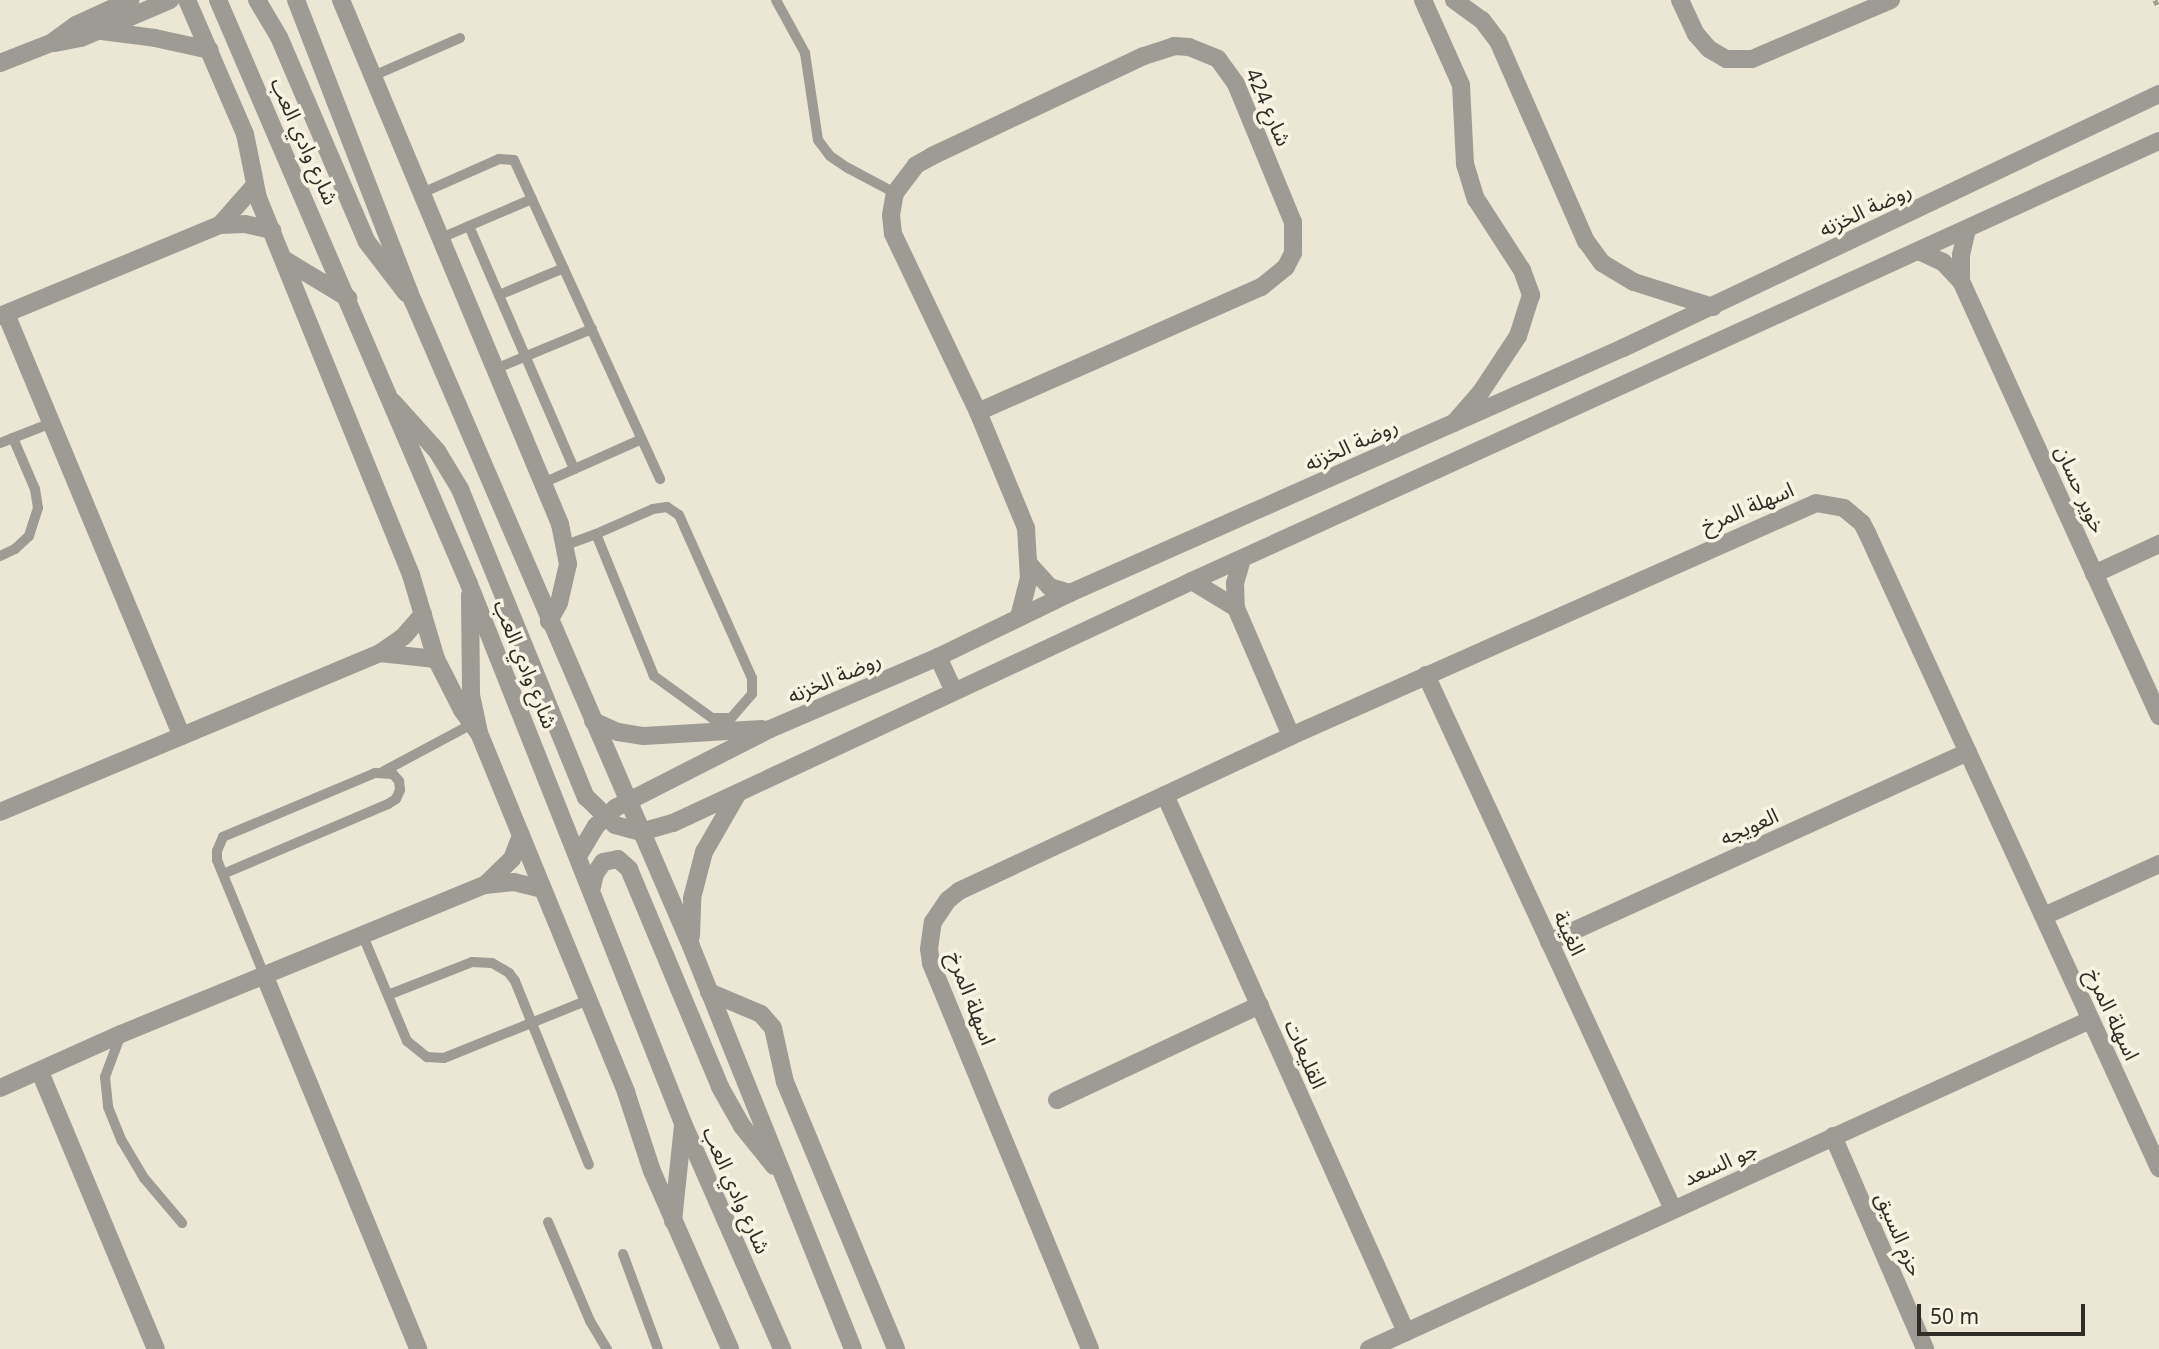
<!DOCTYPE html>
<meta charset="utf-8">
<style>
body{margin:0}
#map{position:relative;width:2159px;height:1349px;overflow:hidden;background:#ece6d5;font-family:"Noto Sans","Noto Sans Arabic",sans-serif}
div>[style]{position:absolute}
.path>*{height:4.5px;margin-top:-2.25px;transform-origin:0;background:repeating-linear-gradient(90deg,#a39f91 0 5px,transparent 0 10px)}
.service>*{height:10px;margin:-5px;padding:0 5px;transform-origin:5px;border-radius:5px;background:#9d9b94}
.minor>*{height:18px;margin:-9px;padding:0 9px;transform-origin:9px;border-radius:9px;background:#9d9b94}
.tertiary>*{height:18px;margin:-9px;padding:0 9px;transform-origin:9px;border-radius:9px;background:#9d9b94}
span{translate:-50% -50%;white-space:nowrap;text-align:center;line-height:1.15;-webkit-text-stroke:7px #f9f3e3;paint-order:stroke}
.street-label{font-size:21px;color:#2f2d26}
.scale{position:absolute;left:1917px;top:1304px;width:168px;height:32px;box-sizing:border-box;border:4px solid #2f2d26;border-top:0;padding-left:9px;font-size:21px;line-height:24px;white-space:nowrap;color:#2f2d26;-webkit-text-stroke:5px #f9f3e3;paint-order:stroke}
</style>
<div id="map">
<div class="path">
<i style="left:2155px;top:0;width:9px;rotate:63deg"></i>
</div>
<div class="service">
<i style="left:776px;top:0;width:60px;rotate:61.3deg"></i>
<i style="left:805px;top:53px;width:88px;rotate:81.5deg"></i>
<i style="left:818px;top:140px;width:20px;rotate:53deg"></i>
<i style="left:830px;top:156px;width:22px;rotate:34deg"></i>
<i style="left:848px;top:168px;width:53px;rotate:28deg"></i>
<i style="left:373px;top:76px;width:95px;rotate:-23.6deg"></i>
<i style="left:422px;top:193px;width:84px;rotate:-23.8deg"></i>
<i style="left:499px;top:159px;width:15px;rotate:4deg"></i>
<i style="left:514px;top:160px;width:351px;rotate:65.4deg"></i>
<i style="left:469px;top:226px;width:265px;rotate:66.6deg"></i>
<i style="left:441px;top:238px;width:99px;rotate:-23.2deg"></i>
<i style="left:499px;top:295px;width:70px;rotate:-22.6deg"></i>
<i style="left:495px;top:369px;width:105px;rotate:-22.4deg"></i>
<i style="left:13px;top:438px;width:41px;rotate:-21.5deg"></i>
<i style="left:0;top:443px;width:14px;rotate:-21deg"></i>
<i style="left:13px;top:438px;width:56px;rotate:66.7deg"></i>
<i style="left:35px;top:489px;width:19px;rotate:81deg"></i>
<i style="left:38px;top:508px;width:29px;rotate:108deg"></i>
<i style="left:29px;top:536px;width:19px;rotate:137deg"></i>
<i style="left:15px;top:549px;width:17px;rotate:155deg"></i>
<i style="left:543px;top:483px;width:108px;rotate:-24deg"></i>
<i style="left:667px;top:507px;width:14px;rotate:34deg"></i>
<i style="left:679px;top:515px;width:179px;rotate:65.9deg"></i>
<i style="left:752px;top:678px;width:16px;rotate:90deg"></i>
<i style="left:752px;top:694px;width:32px;rotate:131deg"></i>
<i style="left:731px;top:718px;width:19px;rotate:180deg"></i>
<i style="left:712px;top:718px;width:72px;rotate:-144.1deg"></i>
<i style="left:654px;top:676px;width:153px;rotate:-112.2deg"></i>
<i style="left:596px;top:534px;width:62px;rotate:-23.7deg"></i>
<i style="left:653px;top:509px;width:14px;rotate:-8deg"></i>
<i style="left:566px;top:545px;width:32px;rotate:-20deg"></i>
<i style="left:384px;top:771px;width:100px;rotate:-28.1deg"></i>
<i style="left:223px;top:874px;width:179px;rotate:-23deg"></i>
<i style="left:388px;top:804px;width:9px;rotate:-32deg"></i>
<i style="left:396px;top:799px;width:10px;rotate:-66deg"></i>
<i style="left:400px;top:790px;width:9px;rotate:-96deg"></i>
<i style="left:399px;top:781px;width:9px;rotate:-131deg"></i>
<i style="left:393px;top:774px;width:18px;rotate:-177deg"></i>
<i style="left:375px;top:773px;width:165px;rotate:157.2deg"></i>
<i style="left:223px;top:837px;width:15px;rotate:113deg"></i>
<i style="left:217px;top:851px;width:9px;rotate:90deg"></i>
<i style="left:217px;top:860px;width:126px;rotate:67.7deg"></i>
<i style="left:363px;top:936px;width:114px;rotate:67.3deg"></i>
<i style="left:407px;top:1041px;width:26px;rotate:39deg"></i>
<i style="left:427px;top:1057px;width:17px;rotate:3deg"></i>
<i style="left:444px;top:1058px;width:155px;rotate:-21.9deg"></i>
<i style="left:388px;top:995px;width:90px;rotate:-21.4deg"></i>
<i style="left:472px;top:962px;width:20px;rotate:3deg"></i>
<i style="left:492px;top:963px;width:20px;rotate:30deg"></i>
<i style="left:509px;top:973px;width:10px;rotate:53deg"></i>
<i style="left:515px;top:981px;width:198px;rotate:68.1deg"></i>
<i style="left:121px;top:1034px;width:46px;rotate:110.4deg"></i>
<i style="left:105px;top:1077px;width:30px;rotate:84deg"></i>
<i style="left:108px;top:1107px;width:37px;rotate:68deg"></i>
<i style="left:122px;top:1141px;width:43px;rotate:59.3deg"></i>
<i style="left:144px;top:1178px;width:59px;rotate:49.8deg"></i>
<i style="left:548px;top:1222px;width:108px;rotate:67deg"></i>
<i style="left:590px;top:1321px;width:33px;rotate:59deg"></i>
<i style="left:623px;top:1254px;width:101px;rotate:69.8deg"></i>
</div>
<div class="minor">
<i style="left:187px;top:0;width:146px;rotate:66.6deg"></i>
<i style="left:245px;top:134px;width:65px;rotate:78.5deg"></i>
<i style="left:258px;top:198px;width:407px;rotate:67.9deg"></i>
<i style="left:411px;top:575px;width:88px;rotate:73.4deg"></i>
<i style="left:436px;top:659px;width:57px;rotate:63deg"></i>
<i style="left:462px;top:710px;width:29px;rotate:54deg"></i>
<i style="left:479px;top:733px;width:388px;rotate:67.7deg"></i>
<i style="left:626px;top:1092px;width:83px;rotate:71.8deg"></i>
<i style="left:652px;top:1171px;width:194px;rotate:66.3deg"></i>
<i style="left:1423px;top:0;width:93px;rotate:65.9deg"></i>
<i style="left:1461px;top:85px;width:79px;rotate:87.1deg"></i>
<i style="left:1465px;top:164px;width:37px;rotate:73deg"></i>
<i style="left:1476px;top:199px;width:85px;rotate:57.1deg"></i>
<i style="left:1522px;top:270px;width:27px;rotate:70deg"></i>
<i style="left:1531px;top:295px;width:43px;rotate:107.6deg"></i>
<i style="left:1518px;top:336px;width:67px;rotate:123.5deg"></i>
<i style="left:1481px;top:392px;width:41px;rotate:131.1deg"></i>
<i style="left:1454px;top:0;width:34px;rotate:36deg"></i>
<i style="left:1482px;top:20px;width:26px;rotate:53deg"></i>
<i style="left:1498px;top:41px;width:219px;rotate:66.3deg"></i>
<i style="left:1586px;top:241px;width:27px;rotate:54deg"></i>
<i style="left:1602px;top:263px;width:37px;rotate:31deg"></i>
<i style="left:1634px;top:282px;width:83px;rotate:17.6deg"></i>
<i style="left:1680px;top:0;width:38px;rotate:65deg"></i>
<i style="left:1696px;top:34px;width:20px;rotate:49deg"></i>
<i style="left:1709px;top:49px;width:20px;rotate:30deg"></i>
<i style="left:1726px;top:59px;width:26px"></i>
<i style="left:1752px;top:59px;width:151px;rotate:-23deg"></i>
<i style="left:102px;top:31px;width:53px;rotate:7.5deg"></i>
<i style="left:155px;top:38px;width:56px;rotate:12.3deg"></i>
<i style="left:55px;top:43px;width:26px;rotate:-11deg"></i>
<i style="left:81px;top:38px;width:97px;rotate:-23.1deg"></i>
<i style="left:1174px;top:46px;width:15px;rotate:4deg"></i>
<i style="left:1189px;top:47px;width:31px;rotate:22deg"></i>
<i style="left:1218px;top:59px;width:31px;rotate:54deg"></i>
<i style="left:1236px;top:84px;width:149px;rotate:67.6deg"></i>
<i style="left:1293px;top:222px;width:31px;rotate:90deg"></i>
<i style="left:1293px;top:253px;width:16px;rotate:117deg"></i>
<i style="left:1286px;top:267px;width:32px;rotate:141deg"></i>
<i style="left:1261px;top:287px;width:309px;rotate:156.2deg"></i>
<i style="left:978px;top:412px;width:197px;rotate:-115.5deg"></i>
<i style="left:893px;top:234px;width:19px;rotate:-96deg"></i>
<i style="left:891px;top:215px;width:22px;rotate:-80deg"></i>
<i style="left:895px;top:193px;width:35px;rotate:-53deg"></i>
<i style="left:916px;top:165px;width:18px;rotate:-29deg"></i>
<i style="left:932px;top:156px;width:234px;rotate:-25.3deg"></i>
<i style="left:1144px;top:56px;width:32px;rotate:-18deg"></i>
<i style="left:0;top:63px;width:55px;rotate:-21.4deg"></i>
<i style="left:51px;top:43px;width:31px;rotate:-36deg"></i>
<i style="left:76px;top:25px;width:60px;rotate:-24.8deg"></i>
<i style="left:220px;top:225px;width:52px;rotate:-48.9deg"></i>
<i style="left:1919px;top:251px;width:26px;rotate:25deg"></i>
<i style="left:1943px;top:262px;width:26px;rotate:47deg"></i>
<i style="left:1961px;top:281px;width:478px;rotate:65.5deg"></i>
<i style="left:1961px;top:281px;width:26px;rotate:-90deg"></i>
<i style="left:1961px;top:255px;width:26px;rotate:-77deg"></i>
<i style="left:6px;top:314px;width:457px;rotate:67.4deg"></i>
<i style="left:0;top:316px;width:238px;rotate:-22.5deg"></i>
<i style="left:220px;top:225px;width:25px;rotate:-2deg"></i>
<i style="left:245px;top:224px;width:28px;rotate:13deg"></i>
<i style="left:978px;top:412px;width:126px;rotate:67.5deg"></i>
<i style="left:1026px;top:528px;width:50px;rotate:86.6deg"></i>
<i style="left:1029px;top:578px;width:40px;rotate:104.4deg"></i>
<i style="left:1242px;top:559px;width:25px;rotate:106deg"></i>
<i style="left:1235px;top:583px;width:25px;rotate:88deg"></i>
<i style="left:1236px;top:608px;width:139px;rotate:66.7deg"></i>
<i style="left:1029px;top:564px;width:31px;rotate:48deg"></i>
<i style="left:1050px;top:587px;width:21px;rotate:17deg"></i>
<i style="left:2094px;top:574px;width:72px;rotate:-24.8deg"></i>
<i style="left:1192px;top:581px;width:52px;rotate:31.5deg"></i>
<i style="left:380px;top:653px;width:56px;rotate:6.1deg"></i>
<i style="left:1426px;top:675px;width:588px;rotate:65.18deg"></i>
<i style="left:1165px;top:795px;width:589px;rotate:65.83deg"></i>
<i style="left:0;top:812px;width:412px;rotate:-22.7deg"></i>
<i style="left:380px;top:653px;width:29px;rotate:-35deg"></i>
<i style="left:404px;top:636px;width:29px;rotate:-49deg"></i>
<i style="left:485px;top:885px;width:29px;rotate:-6deg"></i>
<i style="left:514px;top:882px;width:29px;rotate:14deg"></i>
<i style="left:2044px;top:916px;width:126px;rotate:-24.3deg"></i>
<i style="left:1549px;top:942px;width:460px;rotate:-24.4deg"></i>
<i style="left:265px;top:977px;width:402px;rotate:67.6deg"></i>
<i style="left:40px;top:1072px;width:300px;rotate:67.3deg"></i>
<i style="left:0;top:1088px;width:133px;rotate:-24.1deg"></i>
<i style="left:121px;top:1034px;width:393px;rotate:-22.3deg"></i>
<i style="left:485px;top:885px;width:37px;rotate:-44deg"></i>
<i style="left:512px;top:859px;width:25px;rotate:-69deg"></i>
<i style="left:1057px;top:1100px;width:224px;rotate:-25.1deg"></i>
<i style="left:1833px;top:1136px;width:232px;rotate:66.6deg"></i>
<i style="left:1090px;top:1349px;width:417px;rotate:-112.4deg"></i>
<i style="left:931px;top:963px;width:14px;rotate:-98deg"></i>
<i style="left:929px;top:949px;width:27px;rotate:-82deg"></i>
<i style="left:933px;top:922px;width:27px;rotate:-56deg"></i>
<i style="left:948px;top:900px;width:14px;rotate:-39deg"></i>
<i style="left:959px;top:891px;width:366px;rotate:-25deg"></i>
<i style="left:1291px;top:736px;width:574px;rotate:-23.93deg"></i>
<i style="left:1816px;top:503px;width:28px;rotate:10deg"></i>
<i style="left:1844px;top:508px;width:23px;rotate:40deg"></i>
<i style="left:1862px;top:523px;width:13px;rotate:63deg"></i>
<i style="left:1868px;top:535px;width:697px;rotate:65.31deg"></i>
<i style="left:1369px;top:1349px;width:793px;rotate:-24.53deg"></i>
</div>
<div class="tertiary">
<i style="left:218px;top:0;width:636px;rotate:66.74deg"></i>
<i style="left:469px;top:584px;width:580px;rotate:68.35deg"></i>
<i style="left:683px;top:1123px;width:247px;rotate:66.3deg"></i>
<i style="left:257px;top:0;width:43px;rotate:59.3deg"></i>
<i style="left:279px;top:37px;width:223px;rotate:66.8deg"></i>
<i style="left:367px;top:242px;width:64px;rotate:52.6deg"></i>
<i style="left:296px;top:0;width:323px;rotate:68.8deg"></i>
<i style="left:413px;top:301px;width:702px;rotate:66.68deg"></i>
<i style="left:691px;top:946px;width:434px;rotate:68.1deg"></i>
<i style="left:341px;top:0;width:568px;rotate:67.32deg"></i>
<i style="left:560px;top:524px;width:41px;rotate:78.7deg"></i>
<i style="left:568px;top:564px;width:40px;rotate:103deg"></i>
<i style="left:559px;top:603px;width:21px;rotate:119deg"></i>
<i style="left:285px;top:260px;width:74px;rotate:31.1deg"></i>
<i style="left:393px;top:402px;width:66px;rotate:48.1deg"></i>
<i style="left:437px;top:451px;width:44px;rotate:58.8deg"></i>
<i style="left:460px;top:489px;width:333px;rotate:67.8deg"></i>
<i style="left:586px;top:797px;width:40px;rotate:44deg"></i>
<i style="left:615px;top:825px;width:27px;rotate:15deg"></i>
<i style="left:641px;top:832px;width:33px;rotate:-16deg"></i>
<i style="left:673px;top:823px;width:573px;rotate:-25deg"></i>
<i style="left:1192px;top:581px;width:1062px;rotate:-24.47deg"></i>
<i style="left:470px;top:595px;width:100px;rotate:89.4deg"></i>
<i style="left:471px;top:695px;width:39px;rotate:78deg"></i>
<i style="left:938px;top:657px;width:38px;rotate:65deg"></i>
<i style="left:593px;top:721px;width:27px;rotate:24deg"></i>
<i style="left:618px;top:732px;width:26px;rotate:9deg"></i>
<i style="left:644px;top:736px;width:118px;rotate:-3.4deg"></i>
<i style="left:578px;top:856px;width:35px;rotate:-59deg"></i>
<i style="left:596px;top:826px;width:26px;rotate:-43deg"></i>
<i style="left:615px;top:808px;width:174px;rotate:-27deg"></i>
<i style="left:770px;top:729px;width:183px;rotate:-23.2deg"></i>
<i style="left:938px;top:657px;width:147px;rotate:-25.9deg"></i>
<i style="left:1070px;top:593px;width:605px;rotate:-23.9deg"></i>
<i style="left:1623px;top:348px;width:593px;rotate:-25.36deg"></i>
<i style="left:592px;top:887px;width:13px;rotate:-77deg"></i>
<i style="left:595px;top:874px;width:14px;rotate:-56deg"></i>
<i style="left:603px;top:862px;width:15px;rotate:-11deg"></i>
<i style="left:618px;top:859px;width:15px;rotate:42deg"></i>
<i style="left:629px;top:869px;width:236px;rotate:67.3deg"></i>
<i style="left:720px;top:1087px;width:45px;rotate:60.6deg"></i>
<i style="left:742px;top:1126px;width:51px;rotate:51.3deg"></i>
<i style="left:691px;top:936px;width:38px;rotate:-88deg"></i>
<i style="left:692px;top:898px;width:48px;rotate:-75.4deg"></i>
<i style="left:704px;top:852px;width:68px;rotate:-60deg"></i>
<i style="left:709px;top:992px;width:56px;rotate:22.9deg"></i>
<i style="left:761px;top:1014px;width:18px;rotate:49deg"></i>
<i style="left:773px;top:1028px;width:55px;rotate:77.5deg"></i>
<i style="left:785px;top:1082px;width:289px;rotate:67.4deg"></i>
<i style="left:673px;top:1221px;width:96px;rotate:-84deg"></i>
</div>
<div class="street-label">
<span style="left:1269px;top:107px;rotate:66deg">شارع 424</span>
<span style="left:305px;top:141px;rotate:66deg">شارع وادي العب</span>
<span style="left:1865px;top:209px;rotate:-25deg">روضة الخزنه</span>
<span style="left:1351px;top:444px;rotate:-24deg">روضة الخزنه</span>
<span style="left:2081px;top:489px;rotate:66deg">خوير حسان</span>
<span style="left:1747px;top:507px;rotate:-23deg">اسهلة المرخ</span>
<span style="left:526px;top:664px;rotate:68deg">شارع وادي العب</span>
<span style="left:834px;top:677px;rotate:-23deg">روضة الخزنه</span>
<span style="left:1749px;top:826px;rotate:-24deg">العويجه</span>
<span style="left:1570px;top:933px;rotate:65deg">الغينة</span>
<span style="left:972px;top:998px;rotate:69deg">اسهلة المرخ</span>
<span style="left:2113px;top:1014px;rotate:65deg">اسهلة المرخ</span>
<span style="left:1306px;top:1054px;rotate:66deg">القليعات</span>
<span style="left:1720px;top:1163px;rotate:-24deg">جو السعد</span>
<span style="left:737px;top:1190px;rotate:66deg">شارع وادي العب</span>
<span style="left:1900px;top:1234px;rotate:67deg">حزم السيق</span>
</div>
<div class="scale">50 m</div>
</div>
